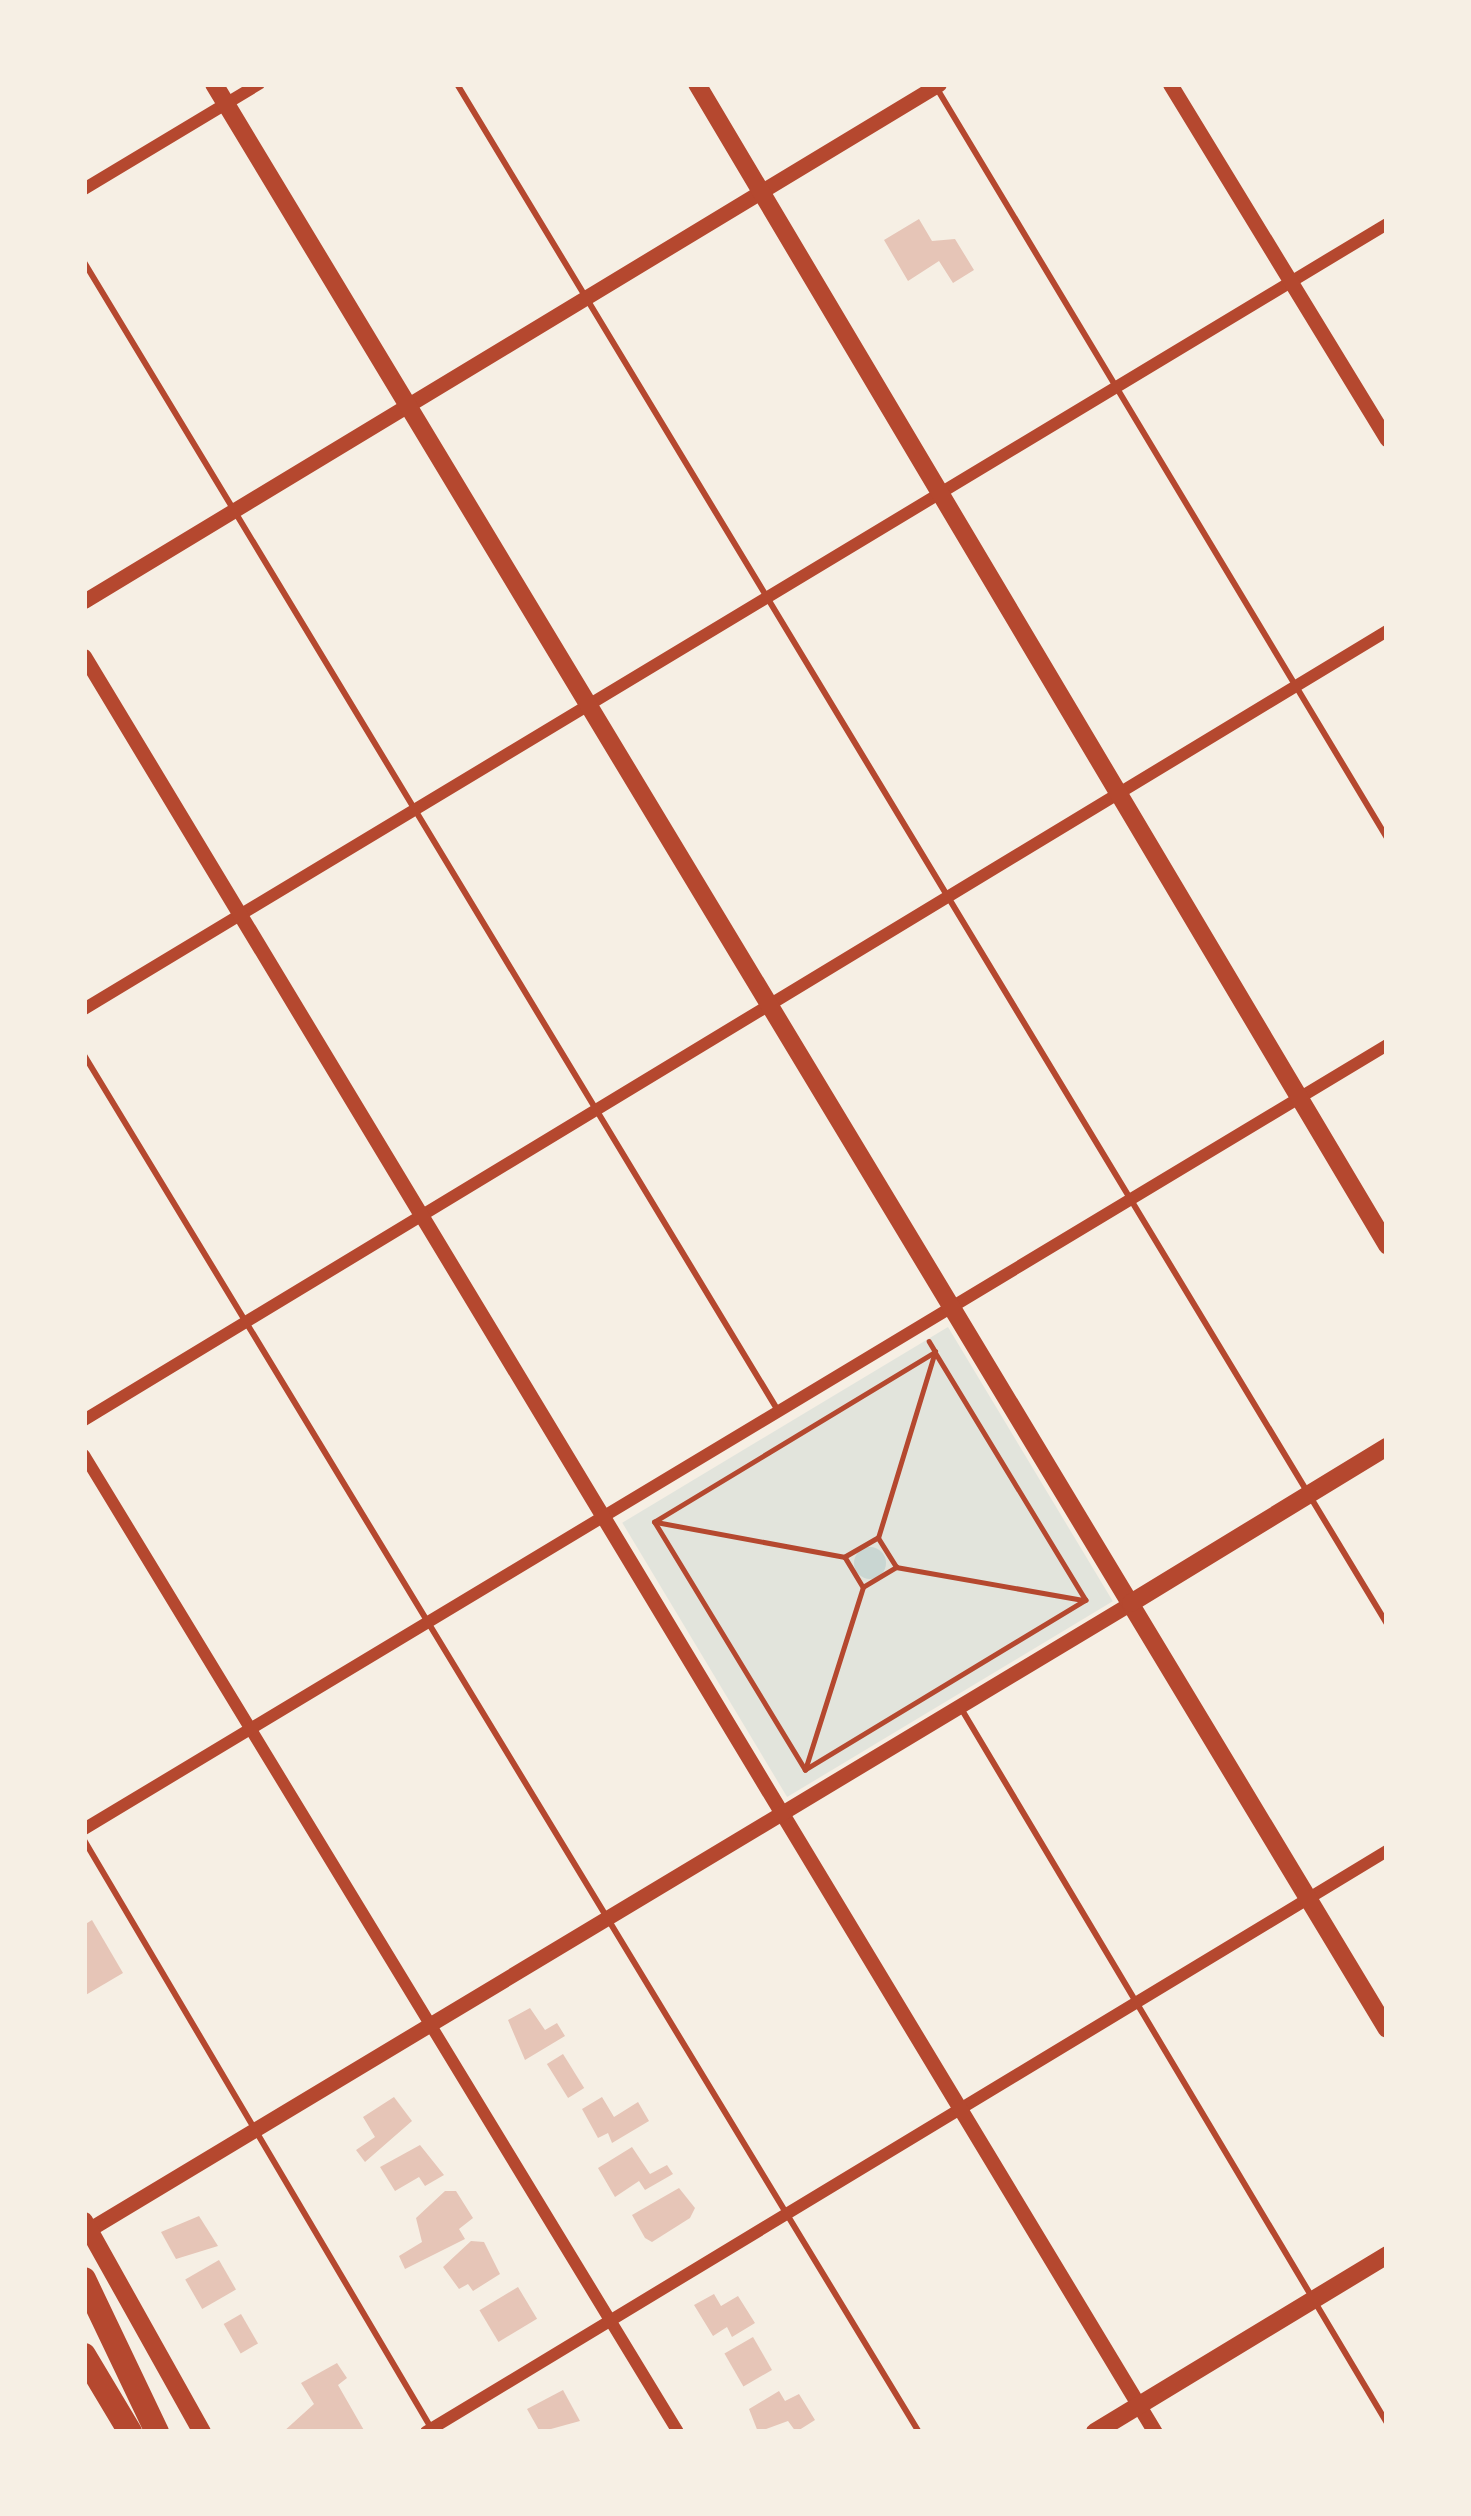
<!DOCTYPE html>
<style>
body{margin:0}
#map{position:relative;width:1471px;height:2516px;overflow:hidden;background:#f6efe4;font-family:Mulish,sans-serif}
div>[style]{position:absolute}
.green>*{inset:0;background:#e2e4dc;transform-origin:0 0}
.water>*{inset:0;background:#c9d6d2}
.round{border-radius:50%}
.building>*{inset:0;background:#e6c5b7;transform-origin:0 0}
.path>*{height:4.5px;margin:-2.25px;padding:0 2.25px;transform-origin:2.25px;border-radius:2.25px;background:#b5482f}
.service>*{height:6px;margin:-3px;padding:0 3px;transform-origin:3px;border-radius:3px;background:#b5482f}
.minor>*{height:12px;margin:-6px;padding:0 6px;transform-origin:6px;border-radius:6px;background:#b5482f}
.tertiary>*{height:15px;margin:-7.5px;padding:0 7.5px;transform-origin:7.5px;border-radius:7.5px;background:#b5482f}
.secondary>*{height:18px;margin:-9px;padding:0 9px;transform-origin:9px;border-radius:9px;background:#b5482f}
.motorway>*{height:24px;margin:-12px;padding:0 12px;transform-origin:12px;border-radius:12px;background:#b5482f}
span{translate:-50% -50%;white-space:nowrap;text-align:center;line-height:1.15;-webkit-text-stroke:10px #f6efe4;paint-order:stroke}
.frame{position:absolute;inset:0;border:87px solid #f6efe4;pointer-events:none}
</style>
<div id="map">
<div class="green">
<i style="left:948px;top:1327px;width:320px;height:380px;rotate:59deg"></i>
</div>
<div class="water">
<i class="round" style="left:854px;top:1547px;width:32px;height:32px"></i>
</div>
<div class="building">
<i style="clip-path:polygon(919px 219px,932px 241px,955px 239px,974px 270px,953px 283px,939px 261px,908px 281px,884px 240px)"></i>
<i style="clip-path:polygon(92px 1920px,123px 1973px,84px 1996px,84px 1925px)"></i>
<i style="clip-path:polygon(530px 2008px,545px 2030px,557px 2023px,565px 2036px,525px 2060px,508px 2020px)"></i>
<i style="left:563px;top:2054px;width:40px;height:19px;rotate:58deg"></i>
<i style="clip-path:polygon(394px 2097px,412px 2121px,365px 2162px,356px 2150px,375px 2137px,363px 2117px)"></i>
<i style="clip-path:polygon(602px 2097px,614px 2117px,638px 2102px,649px 2121px,612px 2143px,608px 2133px,598px 2138px,582px 2109px)"></i>
<i style="clip-path:polygon(420px 2145px,444px 2175px,425px 2186px,419px 2177px,395px 2191px,380px 2167px)"></i>
<i style="clip-path:polygon(632px 2147px,650px 2174px,667px 2165px,673px 2174px,645px 2190px,639px 2181px,615px 2197px,598px 2168px)"></i>
<i style="clip-path:polygon(679px 2188px,695px 2208px,690px 2218px,652px 2242px,645px 2238px,632px 2215px)"></i>
<i style="clip-path:polygon(445px 2191px,456px 2191px,473px 2218px,459px 2229px,465px 2239px,405px 2269px,399px 2256px,422px 2242px,416px 2218px)"></i>
<i style="clip-path:polygon(199px 2216px,218px 2246px,176px 2259px,161px 2232px)"></i>
<i style="clip-path:polygon(471px 2241px,484px 2242px,500px 2274px,473px 2291px,468px 2284px,459px 2289px,443px 2267px)"></i>
<i style="left:219px;top:2260px;width:34px;height:39px;rotate:60deg"></i>
<i style="left:518px;top:2287px;width:37px;height:45px;rotate:59deg"></i>
<i style="clip-path:polygon(714px 2294px,721px 2306px,738px 2296px,755px 2323px,732px 2337px,727px 2327px,713px 2336px,694px 2305px)"></i>
<i style="left:241px;top:2314px;width:34px;height:20px;rotate:60deg"></i>
<i style="left:753px;top:2337px;width:38px;height:33px;rotate:60deg"></i>
<i style="clip-path:polygon(337px 2363px,347px 2378px,338px 2385px,365px 2432px,283px 2432px,314px 2404px,301px 2383px)"></i>
<i style="clip-path:polygon(563px 2390px,580px 2421px,540px 2432px,527px 2409px)"></i>
<i style="clip-path:polygon(779px 2391px,785px 2401px,799px 2394px,815px 2420px,796px 2432px,788px 2421px,758px 2432px,749px 2409px)"></i>
</div>
<div class="path">
<i style="left:935px;top:1352px;width:290px;rotate:58.7deg"></i>
<i style="left:1086px;top:1600px;width:328px;rotate:148.8deg"></i>
<i style="left:805px;top:1770px;width:290px;rotate:-121.3deg"></i>
<i style="left:654px;top:1522px;width:328px;rotate:-31.2deg"></i>
<i style="left:656px;top:1522px;width:192px;rotate:10.5deg"></i>
<i style="left:878px;top:1538px;width:195px;rotate:-73deg"></i>
<i style="left:935px;top:1352px;width:12px;rotate:-121deg"></i>
<i style="left:896px;top:1567px;width:34px;rotate:-122deg"></i>
<i style="left:878px;top:1538px;width:38px;rotate:150deg"></i>
<i style="left:845px;top:1557px;width:35px;rotate:59deg"></i>
<i style="left:863px;top:1587px;width:39px;rotate:-31deg"></i>
<i style="left:896px;top:1567px;width:191px;rotate:10deg"></i>
<i style="left:805px;top:1770px;width:192px;rotate:-72.4deg"></i>
</div>
<div class="service">
<i style="left:457px;top:84px;width:1799px;rotate:58.87deg"></i>
<i style="left:936px;top:87px;width:876px;rotate:59.01deg"></i>
<i style="left:84px;top:262px;width:1340px;rotate:58.86deg"></i>
<i style="left:84px;top:1055px;width:1610px;rotate:58.77deg"></i>
<i style="left:962px;top:1710px;width:830px;rotate:59.2deg"></i>
<i style="left:84px;top:1840px;width:681px;rotate:59.44deg"></i>
</div>
<div class="minor">
<i style="left:84px;top:189px;width:204px;rotate:-31deg"></i>
<i style="left:84px;top:1009px;width:1521px;rotate:-31.07deg"></i>
<i style="left:84px;top:1420px;width:1523px;rotate:-31.2deg"></i>
<i style="left:84px;top:1455px;width:1143px;rotate:58.7deg"></i>
<i style="left:84px;top:1829px;width:1521px;rotate:-31.03deg"></i>
<i style="left:426px;top:2432px;width:1123px;rotate:-31.16deg"></i>
</div>
<div class="tertiary">
<i style="left:1170px;top:84px;width:416px;rotate:58.6deg"></i>
<i style="left:84px;top:601px;width:999px;rotate:-31.16deg"></i>
<i style="left:84px;top:656px;width:2074px;rotate:58.91deg"></i>
<i style="left:88px;top:2230px;width:1217px;rotate:-31.01deg"></i>
</div>
<div class="secondary">
<i style="left:214px;top:84px;width:2271px;rotate:58.91deg"></i>
<i style="left:697px;top:84px;width:1351px;rotate:59.28deg"></i>
<i style="left:1131px;top:1603px;width:300px;rotate:-31.4deg"></i>
<i style="left:84px;top:2221px;width:242px;rotate:60.8deg"></i>
<i style="left:1095px;top:2432px;width:341px;rotate:-31.2deg"></i>
</div>
<div class="motorway">
<i style="left:84px;top:2279px;width:170px;rotate:64.5deg"></i>
<i style="left:84px;top:2355px;width:90px;rotate:59.1deg"></i>
</div>
<div class="frame"></div>
</div>
